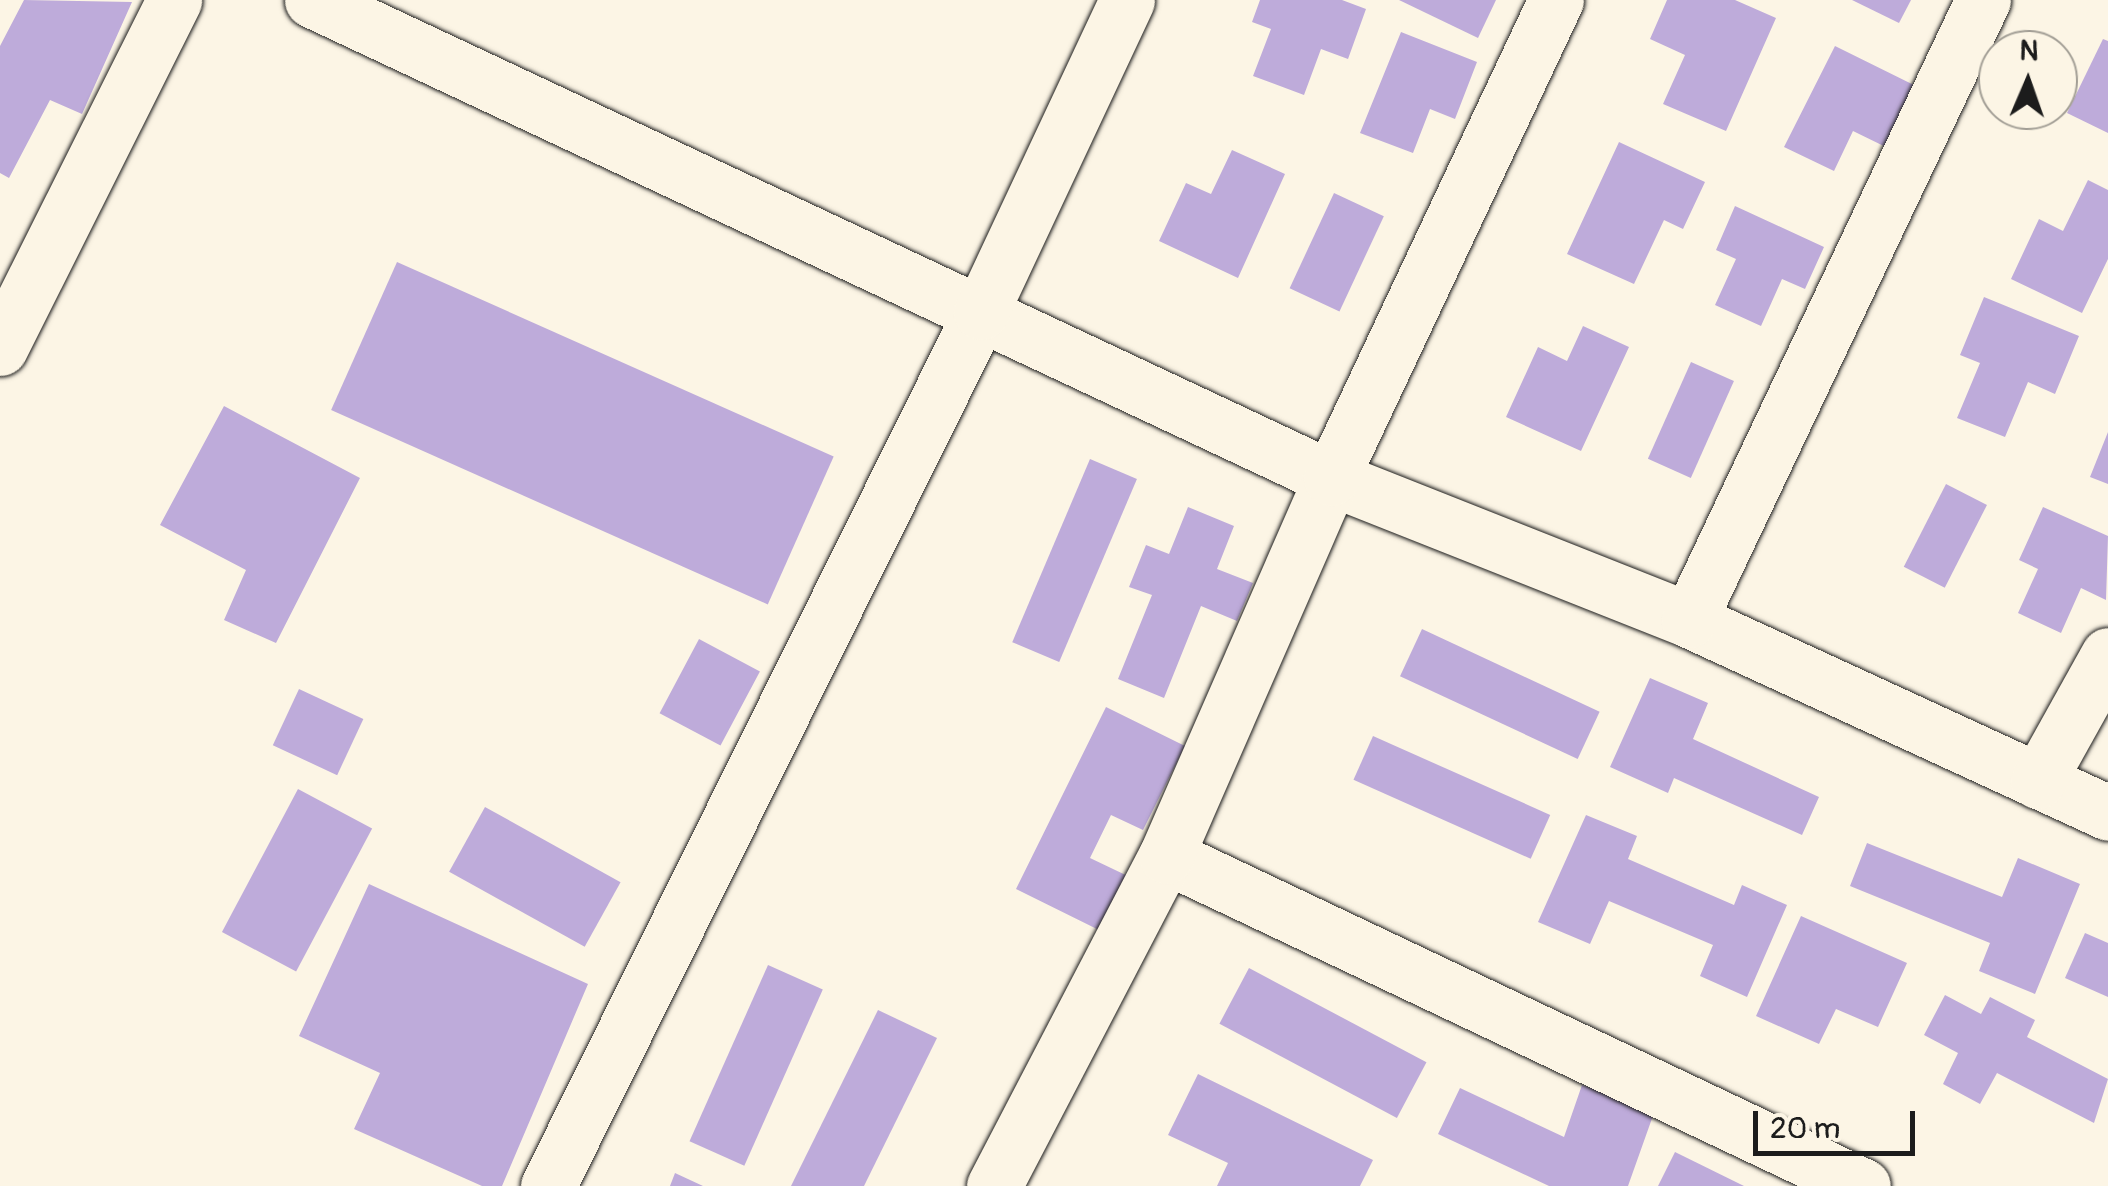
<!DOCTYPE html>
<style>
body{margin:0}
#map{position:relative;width:2108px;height:1186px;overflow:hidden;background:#fcf5e5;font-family:Pangolin,sans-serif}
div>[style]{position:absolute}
.building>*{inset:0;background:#beabda;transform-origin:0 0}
.roads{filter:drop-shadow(0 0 2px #1c1c1c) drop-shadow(0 0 2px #1c1c1c)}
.street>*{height:55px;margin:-27.5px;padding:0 27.5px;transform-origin:27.5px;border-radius:27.5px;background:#fcf5e5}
span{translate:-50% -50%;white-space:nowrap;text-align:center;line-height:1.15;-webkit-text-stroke:10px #fcf5e5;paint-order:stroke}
.north{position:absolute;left:1978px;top:30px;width:100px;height:100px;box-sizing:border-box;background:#fcf5e5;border:2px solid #a29e95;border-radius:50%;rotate:2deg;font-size:28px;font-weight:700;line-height:40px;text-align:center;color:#1c1c1c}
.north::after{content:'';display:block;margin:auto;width:35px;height:45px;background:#1c1c1c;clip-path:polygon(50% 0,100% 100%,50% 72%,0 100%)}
.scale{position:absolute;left:1753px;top:1111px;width:162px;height:45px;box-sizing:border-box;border:5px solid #1c1c1c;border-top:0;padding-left:12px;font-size:30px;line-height:35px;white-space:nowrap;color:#1c1c1c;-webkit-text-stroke:8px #fcf5e5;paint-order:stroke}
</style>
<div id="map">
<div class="building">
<i style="clip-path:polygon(24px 0,132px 2px,82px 114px,50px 100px,9px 178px,0 173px,0 46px)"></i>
<i style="clip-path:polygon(1260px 0,1342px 0,1366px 9px,1348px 59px,1321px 49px,1304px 95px,1253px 76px,1271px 29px,1252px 22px)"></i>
<i style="clip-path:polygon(1399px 0,1496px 0,1478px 38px)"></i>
<i style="clip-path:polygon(1667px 0,1735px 0,1776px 18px,1726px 131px,1663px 104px,1685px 55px,1650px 39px)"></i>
<i style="clip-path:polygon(1852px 0,1911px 0,1899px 23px)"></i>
<i style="clip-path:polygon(1401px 32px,1477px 62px,1455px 119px,1430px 109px,1413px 153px,1360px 133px)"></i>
<i style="clip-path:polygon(2103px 39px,2108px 41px,2108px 133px,2067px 113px)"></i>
<i style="clip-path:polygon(1835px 46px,1926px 91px,1896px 152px,1853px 131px,1834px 171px,1784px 147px)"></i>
<i style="clip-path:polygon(1619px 142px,1705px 182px,1683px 229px,1664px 220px,1634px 284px,1567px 254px)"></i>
<i style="clip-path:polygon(1232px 150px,1285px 174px,1238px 278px,1159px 241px,1186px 183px,1211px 194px)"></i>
<i style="clip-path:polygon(2088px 180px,2108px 190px,2108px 259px,2082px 313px,2011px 279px,2039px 219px,2063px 231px)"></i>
<i style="left:1334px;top:193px;width:55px;height:105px;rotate:25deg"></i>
<i style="clip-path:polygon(1735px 206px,1824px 247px,1805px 289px,1782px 279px,1761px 326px,1715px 305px,1736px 259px,1716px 250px)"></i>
<i style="left:397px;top:262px;width:478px;height:162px;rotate:24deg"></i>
<i style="clip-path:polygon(1984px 297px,2079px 336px,2055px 394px,2028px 382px,2005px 437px,1957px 418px,1980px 363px,1960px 355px)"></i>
<i style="clip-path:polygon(1583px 326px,1629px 347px,1581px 451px,1506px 417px,1538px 347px,1567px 361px)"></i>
<i style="left:1691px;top:362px;width:47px;height:106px;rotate:24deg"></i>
<i style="clip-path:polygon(224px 406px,360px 478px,276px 643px,224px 620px,246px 570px,160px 525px)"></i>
<i style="clip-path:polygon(2108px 432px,2108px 484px,2090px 477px)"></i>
<i style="left:1090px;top:459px;width:51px;height:199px;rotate:23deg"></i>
<i style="left:1946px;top:484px;width:46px;height:93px;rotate:27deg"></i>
<i style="clip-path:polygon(1188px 507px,1234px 526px,1217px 569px,1253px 583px,1237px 621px,1201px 606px,1164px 698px,1118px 679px,1152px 595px,1129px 587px,1146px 545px,1169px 554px)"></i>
<i style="clip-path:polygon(2043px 507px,2108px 536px,2106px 600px,2081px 588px,2061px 633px,2018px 613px,2038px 569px,2019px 560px)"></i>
<i style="left:1422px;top:629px;width:196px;height:52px;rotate:25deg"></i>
<i style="left:699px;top:639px;width:69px;height:84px;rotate:28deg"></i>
<i style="clip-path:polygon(1650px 678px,1708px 703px,1693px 739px,1819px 797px,1802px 835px,1674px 778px,1668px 793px,1610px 767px)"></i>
<i style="left:299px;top:689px;width:71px;height:62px;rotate:25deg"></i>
<i style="clip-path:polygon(1106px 707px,1185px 746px,1143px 830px,1111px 815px,1090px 858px,1134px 879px,1107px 934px,1016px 889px)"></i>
<i style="left:1373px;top:736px;width:194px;height:48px;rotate:24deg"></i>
<i style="left:298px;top:789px;width:84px;height:162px;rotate:28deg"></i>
<i style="left:485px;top:807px;width:155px;height:74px;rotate:29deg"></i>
<i style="clip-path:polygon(1586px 815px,1637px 836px,1628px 859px,1734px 905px,1742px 885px,1787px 905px,1747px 997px,1700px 976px,1713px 945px,1609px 901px,1590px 944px,1538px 922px)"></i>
<i style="clip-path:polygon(1867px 843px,2002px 897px,2018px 858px,2080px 884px,2035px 994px,1979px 971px,1990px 943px,1850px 886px)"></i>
<i style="clip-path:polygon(369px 884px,588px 984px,502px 1186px,482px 1186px,354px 1129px,380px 1073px,299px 1036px)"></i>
<i style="clip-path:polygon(1801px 916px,1907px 963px,1878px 1027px,1836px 1009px,1819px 1044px,1756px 1016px)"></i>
<i style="clip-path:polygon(2085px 933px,2108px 943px,2108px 997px,2065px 978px)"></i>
<i style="left:768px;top:965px;width:60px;height:193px;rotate:24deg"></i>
<i style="left:1249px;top:968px;width:201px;height:63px;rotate:28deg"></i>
<i style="clip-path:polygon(1945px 995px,1981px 1014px,1990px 997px,2035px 1020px,2027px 1037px,2108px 1079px,2094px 1123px,1997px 1073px,1980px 1104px,1943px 1084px,1958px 1053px,1924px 1035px)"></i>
<i style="clip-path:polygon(878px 1010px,937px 1038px,864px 1186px,791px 1186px)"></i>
<i style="clip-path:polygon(1198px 1074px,1373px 1160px,1360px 1186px,1217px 1186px,1228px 1163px,1168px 1135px)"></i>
<i style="clip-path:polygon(1582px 1085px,1655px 1110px,1628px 1186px,1549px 1186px,1438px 1134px,1460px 1088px,1564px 1137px)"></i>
<i style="clip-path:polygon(1675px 1152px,1744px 1186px,1658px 1186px)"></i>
<i style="clip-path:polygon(675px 1173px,703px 1186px,670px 1186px)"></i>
</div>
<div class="roads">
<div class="street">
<i style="left:312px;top:0;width:1126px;rotate:25.13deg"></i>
<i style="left:1331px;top:478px;width:385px;rotate:21.6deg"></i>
<i style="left:1689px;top:620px;width:461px;rotate:24.7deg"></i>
<i style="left:0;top:348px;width:389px;rotate:-63.4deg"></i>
<i style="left:1689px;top:620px;width:686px;rotate:-64.63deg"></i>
<i style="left:2038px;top:781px;width:144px;rotate:-60.9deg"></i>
<i style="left:1166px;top:856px;width:771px;rotate:25.34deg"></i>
<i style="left:548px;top:1186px;width:975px;rotate:-63.65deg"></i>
<i style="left:981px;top:312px;width:344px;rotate:-64.9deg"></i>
<i style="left:994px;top:1186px;width:372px;rotate:-62.5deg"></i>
<i style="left:1166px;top:856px;width:412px;rotate:-66.4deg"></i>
<i style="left:1331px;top:478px;width:528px;rotate:-64.79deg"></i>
</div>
</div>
<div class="north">N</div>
<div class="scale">20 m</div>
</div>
